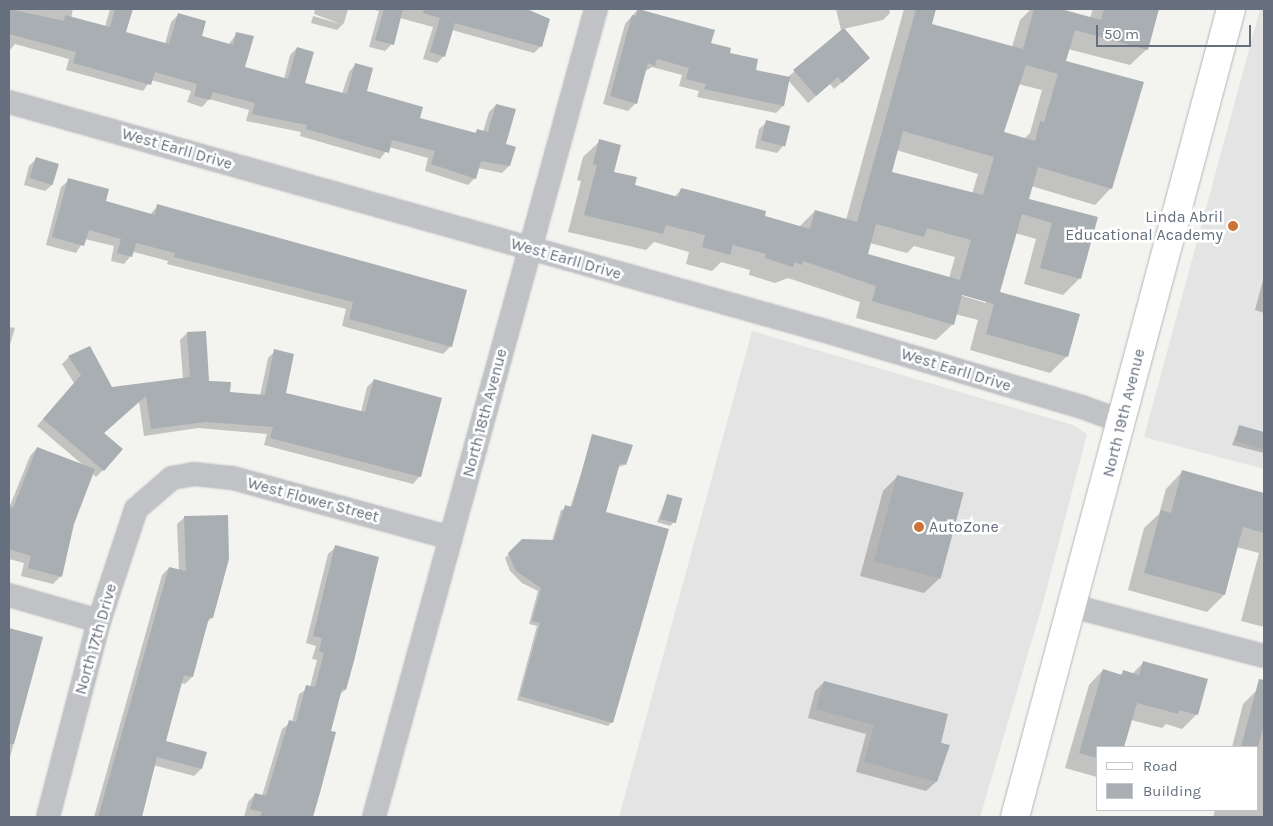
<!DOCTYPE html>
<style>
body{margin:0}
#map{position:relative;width:1273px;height:826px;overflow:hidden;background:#f3f3f0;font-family:Karla,sans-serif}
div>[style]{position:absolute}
.built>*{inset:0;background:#e3e4e3}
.shadow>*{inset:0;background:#0003}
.building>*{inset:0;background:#a9aeb3;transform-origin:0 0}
.roads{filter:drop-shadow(0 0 1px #b3b5b9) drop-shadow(0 0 1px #b3b5b9)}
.minor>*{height:22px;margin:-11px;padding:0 11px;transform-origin:11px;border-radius:11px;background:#c0c2c5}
.primary>*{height:28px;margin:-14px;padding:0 14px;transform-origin:14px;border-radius:14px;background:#fff}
.dots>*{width:14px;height:14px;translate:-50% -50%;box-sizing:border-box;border:2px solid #fff;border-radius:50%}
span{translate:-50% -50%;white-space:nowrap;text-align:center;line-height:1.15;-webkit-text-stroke:5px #fff;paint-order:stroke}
.street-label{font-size:16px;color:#666f7d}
.poi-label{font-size:16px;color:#666f7d}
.right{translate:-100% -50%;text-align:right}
.left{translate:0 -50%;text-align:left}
.frame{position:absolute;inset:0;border:10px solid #666f7d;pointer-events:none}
.legend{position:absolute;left:1096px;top:746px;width:162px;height:65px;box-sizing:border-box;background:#fff;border:1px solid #c2c5cb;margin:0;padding:6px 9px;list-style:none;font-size:15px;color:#666f7d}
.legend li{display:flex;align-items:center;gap:10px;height:25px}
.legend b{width:25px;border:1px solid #c2c5cb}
.scale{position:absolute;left:1096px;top:25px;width:155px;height:22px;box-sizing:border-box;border:2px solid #666f7d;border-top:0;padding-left:6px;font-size:15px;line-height:18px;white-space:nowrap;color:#666f7d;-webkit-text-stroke:4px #fff;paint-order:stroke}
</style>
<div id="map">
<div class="built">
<i style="clip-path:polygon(1260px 9px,1264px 9px,1264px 469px,1144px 437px)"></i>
<i style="clip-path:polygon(752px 331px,1073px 425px,1087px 434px,1044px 599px,980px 817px,619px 817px)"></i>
</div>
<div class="shadow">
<i style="clip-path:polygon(9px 9px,73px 9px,71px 18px,105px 27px,110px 9px,131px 9px,125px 33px,165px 44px,171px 22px,178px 15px,200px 37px,228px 45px,237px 33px,244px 68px,284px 79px,290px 55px,297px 48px,304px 84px,342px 94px,349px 72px,356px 64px,365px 92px,419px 119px,474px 134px,478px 130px,483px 132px,489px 112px,496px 105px,509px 166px,502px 173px,478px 168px,475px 178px,468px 185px,425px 171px,428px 158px,389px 147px,380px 159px,300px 136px,301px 132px,246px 121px,249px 110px,209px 99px,202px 107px,187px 102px,191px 91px,151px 80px,143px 91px,66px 70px,69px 59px,15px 44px,9px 51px)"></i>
<i style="clip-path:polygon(315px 9px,348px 9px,344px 23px,337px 30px,311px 23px,313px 16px,341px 24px,314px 14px)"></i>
<i style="clip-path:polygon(371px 9px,527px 9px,541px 46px,534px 53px,452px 30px,444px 56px,437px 63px,423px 59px,433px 27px,400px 18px,392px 44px,385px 51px,369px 47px,379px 11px)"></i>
<i style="clip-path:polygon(638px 9px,713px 31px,710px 44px,754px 71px,787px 78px,841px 30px,836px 9px,889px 9px,890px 13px,883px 20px,843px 29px,861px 66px,834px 89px,830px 84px,808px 103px,788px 80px,783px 106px,776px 113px,697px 97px,699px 91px,679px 86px,682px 75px,652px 67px,644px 72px,636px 103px,628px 111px,603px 104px,625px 24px)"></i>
<i style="clip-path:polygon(evenodd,904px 9px,934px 9px,930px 25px,1012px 47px,1020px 20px,1031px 9px,1057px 9px,1090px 18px,1093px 9px,1157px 9px,1147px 49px,1130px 65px,1068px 49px,1065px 61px,1111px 188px,1095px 205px,1031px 186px,1028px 199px,1096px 218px,1080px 278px,1063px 295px,1024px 284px,1036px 239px,1015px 233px,998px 293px,1067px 356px,1050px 373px,970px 350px,978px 320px,955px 314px,953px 324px,936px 340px,856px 318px,860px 302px,788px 278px,775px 283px,749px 275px,750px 270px,721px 262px,712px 271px,686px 264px,689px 252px,654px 242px,646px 250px,568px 232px,581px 181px,577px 180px,583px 157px,600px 141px,612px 173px,633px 186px,674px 197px,681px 190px,799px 227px,815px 211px,846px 220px,904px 9px,1018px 84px,1042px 90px,1030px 133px,1024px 139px,1002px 133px,1018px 84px,904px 9px,896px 150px,978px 174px,972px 194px,890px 172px,896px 150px,904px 9px,870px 243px,907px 253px,914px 246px,955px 257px,949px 278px,867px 255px,870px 243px,904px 9px,956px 292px,986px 300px,986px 303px,956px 294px,956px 292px)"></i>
<i style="clip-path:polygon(767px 122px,784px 145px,777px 153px,755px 148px,759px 129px)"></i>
<i style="clip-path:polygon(36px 159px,53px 184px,45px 191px,24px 185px,29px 166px)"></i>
<i style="clip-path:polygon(69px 180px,105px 202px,150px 215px,158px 205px,451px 346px,443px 354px,342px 326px,346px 309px,167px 264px,168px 261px,134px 252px,124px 264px,111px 261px,114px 246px,85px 239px,76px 253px,46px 245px,61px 187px)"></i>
<i style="clip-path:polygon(1264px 276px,1264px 313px,1255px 310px)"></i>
<i style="clip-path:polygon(9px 327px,15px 328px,9px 348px)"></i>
<i style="clip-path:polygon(187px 333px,208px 382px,229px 393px,260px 396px,268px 358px,275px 351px,284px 394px,361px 412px,367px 387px,374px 380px,420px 476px,413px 484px,264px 445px,267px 434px,198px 428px,144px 436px,139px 401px,103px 434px,103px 470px,96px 477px,92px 473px,73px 524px,60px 577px,53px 584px,21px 576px,24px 563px,9px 559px,9px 508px,30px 456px,37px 448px,83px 465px,37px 426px,74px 383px,62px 364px,69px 357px,111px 389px,183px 379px,180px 340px)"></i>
<i style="clip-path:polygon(1239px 427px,1264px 433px,1264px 453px,1232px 445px)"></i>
<i style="clip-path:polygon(593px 436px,625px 465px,618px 467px,605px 513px,612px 722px,608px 726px,517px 700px,537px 626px,529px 624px,538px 591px,522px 583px,510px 571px,505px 558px,523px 541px,552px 541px,561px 510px,570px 508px)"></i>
<i style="clip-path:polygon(1182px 472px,1264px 494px,1264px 627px,1241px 621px,1259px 553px,1236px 547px,1224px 595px,1207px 612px,1128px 590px,1144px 528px,1159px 514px,1166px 489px)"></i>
<i style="clip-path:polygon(898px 476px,939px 579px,924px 593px,860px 576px,883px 491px)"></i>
<i style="clip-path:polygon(667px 496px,673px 523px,670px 526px,657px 522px)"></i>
<i style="clip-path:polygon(185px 517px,212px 618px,206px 623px,192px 677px,185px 684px,181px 683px,165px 742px,201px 769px,194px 776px,153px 765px,140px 817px,94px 817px,162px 575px,169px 568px,179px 571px,177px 524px)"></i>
<i style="clip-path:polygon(336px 547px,345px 690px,339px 695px,329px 732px,334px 733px,311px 817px,244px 817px,248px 802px,255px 794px,262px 796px,282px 729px,292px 722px,299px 694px,310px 687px,317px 660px,312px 659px,316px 646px,306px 643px,328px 554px)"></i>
<i style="clip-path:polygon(9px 629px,42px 638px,9px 761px)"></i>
<i style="clip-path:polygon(1144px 662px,1197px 714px,1182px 729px,1166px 724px,1162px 728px,1131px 720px,1123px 747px,1097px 747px,1097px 777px,1065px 768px,1089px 685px,1103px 670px,1120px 675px,1124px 672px,1132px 674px)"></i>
<i style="clip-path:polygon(824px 682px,948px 746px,936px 782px,926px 791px,856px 772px,866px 734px,808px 718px,815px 691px)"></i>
<i style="clip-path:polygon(1256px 691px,1264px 694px,1264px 817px,1213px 817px,1215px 810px,1257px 810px,1257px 747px,1232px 747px,1243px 704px)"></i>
</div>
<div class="building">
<i style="clip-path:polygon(9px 9px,64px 21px,65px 15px,110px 27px,115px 9px,133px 9px,126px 32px,169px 44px,178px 13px,206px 21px,202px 36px,233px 45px,236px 32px,254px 36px,245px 67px,288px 79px,297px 47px,314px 52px,305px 83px,347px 94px,355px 63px,373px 68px,367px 91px,423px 107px,420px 118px,476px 133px,477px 129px,488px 132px,496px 104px,516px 109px,506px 144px,516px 147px,510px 166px,481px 161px,476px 179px,431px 164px,435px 151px,392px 140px,389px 153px,306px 129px,307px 125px,252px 114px,255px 103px,213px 92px,210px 100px,194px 96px,197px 84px,155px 72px,151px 85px,73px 63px,76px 52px,9px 34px)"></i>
<i style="clip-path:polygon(384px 9px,403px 9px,394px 45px,375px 40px)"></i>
<i style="clip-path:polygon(424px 9px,527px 9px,550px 19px,542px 47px,455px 23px,445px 57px,430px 52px,440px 18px,423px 13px)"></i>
<i style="clip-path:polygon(638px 9px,715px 30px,711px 43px,731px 48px,730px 53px,758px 59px,756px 70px,790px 77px,784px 106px,704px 89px,706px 84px,686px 79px,689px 68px,657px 59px,655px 66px,648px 63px,637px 104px,610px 96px,632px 15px,636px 16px)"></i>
<i style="clip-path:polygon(evenodd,916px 9px,936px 9px,932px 24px,1023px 49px,1034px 9px,1061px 9px,1101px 20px,1104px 9px,1159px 9px,1148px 50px,1075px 30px,1066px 61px,1144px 82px,1112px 189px,1038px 167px,1029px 199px,1098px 217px,1081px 279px,1040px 268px,1052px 223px,1022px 214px,1000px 292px,1080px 314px,1068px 357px,986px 334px,994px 304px,962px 295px,954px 325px,872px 301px,876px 286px,803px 261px,802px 265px,795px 262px,793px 267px,765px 258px,766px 254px,733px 245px,730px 255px,702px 247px,705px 235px,666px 225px,663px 234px,584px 215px,597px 165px,593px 164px,599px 139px,621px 145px,614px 172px,637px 177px,635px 185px,678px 197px,681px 188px,697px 192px,766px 211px,765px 216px,810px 229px,815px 210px,857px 222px,916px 9px,1026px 65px,1058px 74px,1044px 122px,1040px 121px,1035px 141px,1004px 132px,1026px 65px,916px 9px,903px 131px,994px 157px,983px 195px,892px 172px,903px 131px,916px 9px,876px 224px,924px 237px,927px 228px,971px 240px,960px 280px,868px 254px,876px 224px)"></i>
<i style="clip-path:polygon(844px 28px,870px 58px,842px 83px,838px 77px,816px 96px,793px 70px)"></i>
<i style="left:766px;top:120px;width:25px;height:21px;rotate:14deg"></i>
<i style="left:36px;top:157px;width:24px;height:22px;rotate:17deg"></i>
<i style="clip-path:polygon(68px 178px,109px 189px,106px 201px,155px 215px,157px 204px,467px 290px,452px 347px,349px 319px,353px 302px,174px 257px,175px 253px,136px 243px,132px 257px,117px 253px,121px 239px,89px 230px,84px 246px,52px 237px)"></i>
<i style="clip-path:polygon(206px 331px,209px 381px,231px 382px,230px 392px,265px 395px,274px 349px,294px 354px,286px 393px,365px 412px,374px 379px,442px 398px,421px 477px,270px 438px,273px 427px,206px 422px,151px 429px,146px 396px,104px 433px,123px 449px,104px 471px,43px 419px,81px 375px,68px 356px,90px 346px,112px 387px,190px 377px,187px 332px)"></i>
<i style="clip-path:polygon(1239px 425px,1264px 432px,1264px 449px,1235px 441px)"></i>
<i style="clip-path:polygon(592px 434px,633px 445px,626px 465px,620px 463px,606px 512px,669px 529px,613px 723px,520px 696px,540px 623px,532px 621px,541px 588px,516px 571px,508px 553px,522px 539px,554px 540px,565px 505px,572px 507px)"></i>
<i style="clip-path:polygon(37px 447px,95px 469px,74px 524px,62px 577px,28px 568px,31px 556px,9px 549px,9px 507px,13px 508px)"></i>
<i style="clip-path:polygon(1182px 470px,1264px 493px,1264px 533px,1243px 527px,1225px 595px,1144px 573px,1161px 510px,1171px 513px)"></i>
<i style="left:897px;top:475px;width:69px;height:89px;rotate:15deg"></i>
<i style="left:667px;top:494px;width:16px;height:26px;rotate:15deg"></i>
<i style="clip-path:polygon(228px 515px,229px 559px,213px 618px,209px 618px,193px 677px,184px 675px,166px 741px,207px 752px,202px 769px,157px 757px,142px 817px,98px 817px,169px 567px,186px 571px,184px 516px)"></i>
<i style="clip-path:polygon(335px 545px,379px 557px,354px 661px,346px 690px,342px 689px,331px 731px,336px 732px,321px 789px,313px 817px,260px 817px,262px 812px,250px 809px,255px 793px,266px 796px,289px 720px,296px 722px,306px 685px,315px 687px,324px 653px,319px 651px,322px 638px,313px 636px)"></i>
<i style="clip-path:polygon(9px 628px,43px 637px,14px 744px,9px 744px)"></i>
<i style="clip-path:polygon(1143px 661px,1208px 679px,1198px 715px,1179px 710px,1178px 714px,1137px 703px,1124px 747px,1097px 747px,1097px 758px,1079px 753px,1103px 669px,1122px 675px,1123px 670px,1139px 675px)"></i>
<i style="clip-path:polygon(1259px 679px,1264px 680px,1264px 725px,1258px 747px,1241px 747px)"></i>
<i style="clip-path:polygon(824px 681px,948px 714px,941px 743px,950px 745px,937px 782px,864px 762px,874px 725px,816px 709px)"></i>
</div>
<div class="roads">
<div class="minor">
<i style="left:9px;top:102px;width:844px;rotate:15.67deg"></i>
<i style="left:822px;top:330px;width:271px;rotate:16.5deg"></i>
<i style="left:1082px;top:407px;width:44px;rotate:20.1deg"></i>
<i style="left:9px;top:595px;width:94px;rotate:16.1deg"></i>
<i style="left:1072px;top:606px;width:198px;rotate:14.6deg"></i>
<i style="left:48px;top:817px;width:203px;rotate:-75.4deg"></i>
<i style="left:99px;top:621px;width:118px;rotate:-71.7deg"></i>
<i style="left:136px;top:509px;width:48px;rotate:-40.7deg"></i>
<i style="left:172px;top:478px;width:22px;rotate:-10deg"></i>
<i style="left:194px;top:474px;width:39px;rotate:6deg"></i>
<i style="left:233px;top:478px;width:226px;rotate:15.4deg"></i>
<i style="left:374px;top:817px;width:838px;rotate:-74.64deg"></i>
</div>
<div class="primary">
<i style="left:1015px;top:817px;width:836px;rotate:-75.03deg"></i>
</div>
</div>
<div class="dots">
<i style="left:1233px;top:226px;background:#cd7336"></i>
<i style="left:919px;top:527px;background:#cd7336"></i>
</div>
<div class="street-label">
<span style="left:177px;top:149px;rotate:16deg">West Earll Drive</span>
<span style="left:566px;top:259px;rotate:16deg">West Earll Drive</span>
<span style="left:956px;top:370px;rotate:17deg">West Earll Drive</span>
<span style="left:485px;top:413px;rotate:-75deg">North 18th Avenue</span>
<span style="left:1124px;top:413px;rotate:-76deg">North 19th Avenue</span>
<span style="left:313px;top:500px;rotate:15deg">West Flower Street</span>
<span style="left:96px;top:639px;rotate:-74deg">North 17th Drive</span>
</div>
<div class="poi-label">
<span class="right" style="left:1223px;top:226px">Linda Abril<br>Educational Academy</span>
<span class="left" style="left:929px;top:527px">AutoZone</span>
</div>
<div class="frame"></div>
<ul class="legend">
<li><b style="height:6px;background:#fff"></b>Road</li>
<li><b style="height:14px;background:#a9aeb3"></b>Building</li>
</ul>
<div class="scale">50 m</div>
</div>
